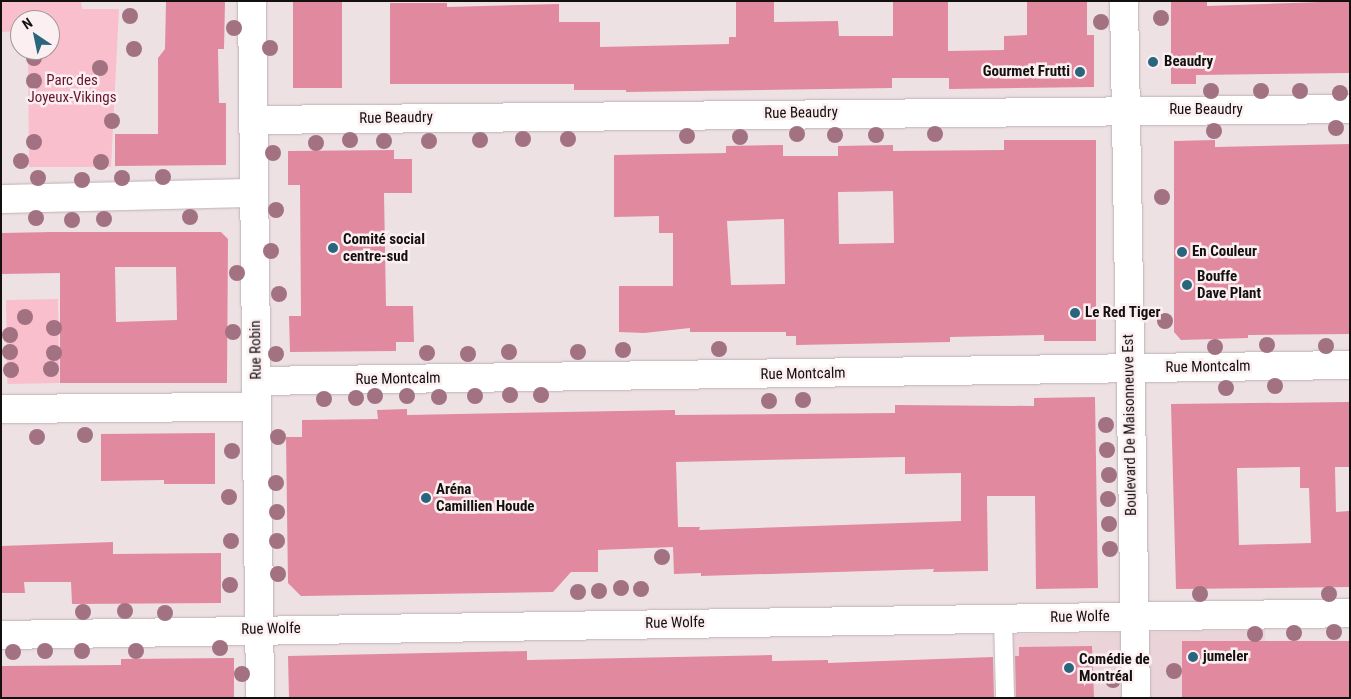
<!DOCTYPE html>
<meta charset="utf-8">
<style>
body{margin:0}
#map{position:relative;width:1351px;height:699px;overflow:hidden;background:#eee1e4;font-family:"Roboto Condensed",sans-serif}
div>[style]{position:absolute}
.built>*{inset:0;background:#ead4d9;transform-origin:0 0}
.green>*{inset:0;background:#f9bfcc;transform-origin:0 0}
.building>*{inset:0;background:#e1899f;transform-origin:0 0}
.roads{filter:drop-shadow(0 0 1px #beb1b4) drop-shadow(0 0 1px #beb1b4)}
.service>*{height:18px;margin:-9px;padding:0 9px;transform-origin:9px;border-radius:9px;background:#fff}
.minor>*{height:28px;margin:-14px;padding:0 14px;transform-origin:14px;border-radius:14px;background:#fff}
.tertiary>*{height:28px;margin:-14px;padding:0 14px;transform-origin:14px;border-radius:14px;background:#fff}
.trees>*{width:16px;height:16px;margin:-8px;border-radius:50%;background:#a27182}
.dots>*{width:14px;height:14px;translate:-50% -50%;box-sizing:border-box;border:2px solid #fceff1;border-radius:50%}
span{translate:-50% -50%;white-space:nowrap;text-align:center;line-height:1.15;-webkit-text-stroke:5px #fceff1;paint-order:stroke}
.poi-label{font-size:15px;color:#141010;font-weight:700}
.left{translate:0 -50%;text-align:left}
.right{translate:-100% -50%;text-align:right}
.park-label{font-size:15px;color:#631531}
.street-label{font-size:15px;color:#141010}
.frame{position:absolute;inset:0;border:2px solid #141010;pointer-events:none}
.north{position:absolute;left:10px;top:10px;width:50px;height:50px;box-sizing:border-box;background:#fceff1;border:1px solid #9f9697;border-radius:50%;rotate:326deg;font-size:14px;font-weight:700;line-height:20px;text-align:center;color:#141010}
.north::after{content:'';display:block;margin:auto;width:18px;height:22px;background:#29667d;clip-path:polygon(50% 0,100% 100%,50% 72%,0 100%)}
</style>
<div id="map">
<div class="built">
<i style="left:1265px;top:630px;width:68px;height:258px;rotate:89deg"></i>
</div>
<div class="green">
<i style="clip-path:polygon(1px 1px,81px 1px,82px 9px,119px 9px,111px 167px,29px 167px,28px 50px,50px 50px,50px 20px,20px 20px,20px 31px,1px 32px)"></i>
<i style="left:58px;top:299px;width:84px;height:52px;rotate:89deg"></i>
</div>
<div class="building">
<i style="clip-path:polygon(166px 1px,225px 1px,224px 49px,218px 49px,219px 103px,226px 103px,226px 165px,115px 166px,115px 134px,158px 134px,158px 58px,165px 49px)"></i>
<i style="left:293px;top:1px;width:49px;height:87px"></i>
<i style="clip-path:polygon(736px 1px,774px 1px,774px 22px,838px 21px,839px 36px,893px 36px,893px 1px,948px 1px,948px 51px,1004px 50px,1004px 36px,1027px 35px,1027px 1px,1087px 1px,1087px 35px,1094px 35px,1094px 87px,949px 89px,949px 78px,892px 78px,892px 88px,626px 92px,626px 90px,574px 90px,574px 84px,390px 84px,390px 3px,447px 3px,447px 7px,559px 4px,559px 22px,600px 22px,600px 47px,729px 44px,729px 37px,736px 37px)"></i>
<i style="clip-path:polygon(1171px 1px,1207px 1px,1207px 6px,1350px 1px,1350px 73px,1196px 75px,1196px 84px,1171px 84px)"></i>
<i style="clip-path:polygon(evenodd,1004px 140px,1096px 140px,1096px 341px,1044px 341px,1044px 335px,950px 337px,950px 342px,796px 345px,796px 336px,786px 336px,786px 332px,690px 332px,690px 328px,644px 333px,619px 332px,619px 286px,673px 286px,673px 233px,659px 233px,659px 216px,614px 217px,614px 155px,726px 153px,726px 146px,783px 145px,783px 156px,838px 156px,838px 146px,893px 145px,893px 151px,1004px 150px,1004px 140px,893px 191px,894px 243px,839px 244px,838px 192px,893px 191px,1004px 140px,784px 219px,785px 284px,731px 285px,727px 221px,784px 219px)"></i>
<i style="clip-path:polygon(1215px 140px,1215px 147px,1350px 144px,1350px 334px,1248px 335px,1248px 338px,1181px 340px,1174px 332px,1174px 141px)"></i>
<i style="clip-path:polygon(394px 150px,394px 159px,412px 159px,412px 193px,384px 193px,386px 306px,413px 306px,414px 342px,396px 342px,396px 351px,290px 352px,289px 316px,301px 316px,300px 185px,288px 185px,288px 151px)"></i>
<i style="clip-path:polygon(evenodd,53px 232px,221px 232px,228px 239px,227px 383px,60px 383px,60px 273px,1px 274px,1px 233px,53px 232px,115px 267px,176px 267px,177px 320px,116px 322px,115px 267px)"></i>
<i style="clip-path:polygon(evenodd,1095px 397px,1098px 588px,1036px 589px,1035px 496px,987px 496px,988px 571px,933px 572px,934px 569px,701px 576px,701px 573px,674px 574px,673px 547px,598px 550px,598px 572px,571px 572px,553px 592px,301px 596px,288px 583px,286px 437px,302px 437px,302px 420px,378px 419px,377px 410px,407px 409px,407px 415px,675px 410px,675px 415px,895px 413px,895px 405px,1034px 406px,1034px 398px,1095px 397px,905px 457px,905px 474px,961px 473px,961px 521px,699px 530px,700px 527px,678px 527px,676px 462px,905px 457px)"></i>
<i style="clip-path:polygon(evenodd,1350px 402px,1350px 467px,1335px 467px,1336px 512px,1349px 511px,1350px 587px,1176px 589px,1171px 404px,1350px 402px,1300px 467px,1300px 488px,1309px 488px,1311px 543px,1239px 545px,1237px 468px,1300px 467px)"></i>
<i style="clip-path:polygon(215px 433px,215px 484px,164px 484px,164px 480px,101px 481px,101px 434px)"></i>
<i style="clip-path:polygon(113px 542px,113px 554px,221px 553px,221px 603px,72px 604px,71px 582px,24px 582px,25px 593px,1px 593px,1px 546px)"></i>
<i style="left:1350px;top:641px;width:57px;height:168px;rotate:90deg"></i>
<i style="clip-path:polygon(1092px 646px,1094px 698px,1016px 698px,1015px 656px,1019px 656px,1019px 647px)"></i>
<i style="clip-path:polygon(527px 651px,527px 660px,772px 655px,772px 661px,828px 660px,828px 663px,993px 657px,994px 698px,289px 698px,288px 656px)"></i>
<i style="clip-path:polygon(234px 658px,234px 697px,1px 697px,1px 666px,121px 665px,121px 659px)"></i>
</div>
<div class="roads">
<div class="service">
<i style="left:1003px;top:619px;width:79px;rotate:88.5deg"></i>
</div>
<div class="minor">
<i style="left:252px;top:1px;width:697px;rotate:89.34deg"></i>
<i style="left:253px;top:120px;width:1097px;rotate:-0.57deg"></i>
<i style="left:1px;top:199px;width:253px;rotate:-1.4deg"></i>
<i style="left:256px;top:381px;width:1094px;rotate:-0.84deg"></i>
<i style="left:1px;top:409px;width:254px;rotate:-0.5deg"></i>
<i style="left:1px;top:635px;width:1349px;rotate:-0.93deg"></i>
</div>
<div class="tertiary">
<i style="left:1124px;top:1px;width:697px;rotate:89.01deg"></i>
</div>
</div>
<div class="trees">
<i style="left:130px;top:16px"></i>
<i style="left:1161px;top:18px"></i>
<i style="left:1101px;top:22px"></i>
<i style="left:234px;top:28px"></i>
<i style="left:270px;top:48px"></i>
<i style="left:134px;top:49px"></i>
<i style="left:34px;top:58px"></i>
<i style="left:100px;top:68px"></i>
<i style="left:34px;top:81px"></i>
<i style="left:1211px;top:91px"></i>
<i style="left:1261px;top:91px"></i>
<i style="left:1300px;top:91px"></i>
<i style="left:1340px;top:93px"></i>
<i style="left:112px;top:121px"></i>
<i style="left:1336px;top:128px"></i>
<i style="left:1214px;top:131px"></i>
<i style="left:797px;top:134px"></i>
<i style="left:935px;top:134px"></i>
<i style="left:835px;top:135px"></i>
<i style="left:876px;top:135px"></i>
<i style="left:687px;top:136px"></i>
<i style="left:740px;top:137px"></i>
<i style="left:523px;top:139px"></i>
<i style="left:568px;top:139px"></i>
<i style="left:350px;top:140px"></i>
<i style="left:480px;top:140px"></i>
<i style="left:384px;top:141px"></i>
<i style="left:429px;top:141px"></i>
<i style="left:34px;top:142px"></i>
<i style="left:316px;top:143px"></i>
<i style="left:273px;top:153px"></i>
<i style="left:21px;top:161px"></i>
<i style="left:101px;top:162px"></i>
<i style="left:163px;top:177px"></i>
<i style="left:38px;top:178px"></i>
<i style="left:122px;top:178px"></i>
<i style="left:82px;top:180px"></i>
<i style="left:1162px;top:197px"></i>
<i style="left:276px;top:210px"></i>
<i style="left:190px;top:217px"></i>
<i style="left:36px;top:218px"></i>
<i style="left:104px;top:219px"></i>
<i style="left:72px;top:220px"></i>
<i style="left:271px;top:251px"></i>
<i style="left:237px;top:273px"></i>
<i style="left:279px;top:294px"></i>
<i style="left:25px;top:317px"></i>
<i style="left:1165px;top:321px"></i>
<i style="left:54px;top:328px"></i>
<i style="left:233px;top:332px"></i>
<i style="left:10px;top:335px"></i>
<i style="left:1267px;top:345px"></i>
<i style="left:1326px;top:346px"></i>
<i style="left:1215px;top:347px"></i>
<i style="left:719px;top:349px"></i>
<i style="left:623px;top:350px"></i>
<i style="left:10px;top:352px"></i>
<i style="left:509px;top:352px"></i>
<i style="left:578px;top:352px"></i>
<i style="left:54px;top:353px"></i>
<i style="left:427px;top:353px"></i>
<i style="left:276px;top:354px"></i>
<i style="left:468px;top:354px"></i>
<i style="left:51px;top:369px"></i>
<i style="left:11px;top:370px"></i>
<i style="left:1275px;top:386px"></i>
<i style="left:1226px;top:388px"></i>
<i style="left:510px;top:395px"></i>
<i style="left:541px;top:395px"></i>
<i style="left:375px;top:396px"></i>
<i style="left:407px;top:396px"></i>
<i style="left:475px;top:396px"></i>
<i style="left:439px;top:397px"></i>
<i style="left:356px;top:398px"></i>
<i style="left:324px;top:399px"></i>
<i style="left:803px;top:400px"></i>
<i style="left:769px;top:401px"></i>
<i style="left:1106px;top:425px"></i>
<i style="left:85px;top:435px"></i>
<i style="left:37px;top:437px"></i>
<i style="left:278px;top:437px"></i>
<i style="left:1107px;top:450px"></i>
<i style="left:232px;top:451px"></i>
<i style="left:1109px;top:475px"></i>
<i style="left:276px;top:483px"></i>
<i style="left:229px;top:497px"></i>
<i style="left:1108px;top:499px"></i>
<i style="left:277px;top:512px"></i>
<i style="left:1109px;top:524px"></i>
<i style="left:231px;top:541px"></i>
<i style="left:277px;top:541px"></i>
<i style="left:1110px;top:549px"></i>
<i style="left:662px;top:557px"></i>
<i style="left:278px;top:574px"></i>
<i style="left:230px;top:585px"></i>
<i style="left:621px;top:588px"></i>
<i style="left:641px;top:589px"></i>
<i style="left:599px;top:591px"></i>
<i style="left:578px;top:592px"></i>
<i style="left:1200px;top:594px"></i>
<i style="left:1329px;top:594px"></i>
<i style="left:125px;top:611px"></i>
<i style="left:83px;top:612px"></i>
<i style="left:165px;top:613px"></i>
<i style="left:1334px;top:632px"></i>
<i style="left:1294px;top:633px"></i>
<i style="left:1255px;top:634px"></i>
<i style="left:220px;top:648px"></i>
<i style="left:45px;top:651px"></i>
<i style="left:82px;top:651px"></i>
<i style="left:136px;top:651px"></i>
<i style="left:13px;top:652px"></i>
<i style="left:1174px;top:671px"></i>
<i style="left:242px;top:674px"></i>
<i style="left:1113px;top:680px"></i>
</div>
<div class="dots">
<i style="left:1153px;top:62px;background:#29667d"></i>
<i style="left:1080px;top:72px;background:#29667d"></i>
<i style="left:333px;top:248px;background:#29667d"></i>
<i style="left:1182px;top:252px;background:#29667d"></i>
<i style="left:1187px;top:285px;background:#29667d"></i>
<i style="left:1075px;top:313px;background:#29667d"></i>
<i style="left:426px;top:498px;background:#29667d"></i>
<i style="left:1193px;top:657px;background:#29667d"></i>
<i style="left:1069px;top:668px;background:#29667d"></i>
</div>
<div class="poi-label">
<span class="left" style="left:1164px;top:62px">Beaudry</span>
<span class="right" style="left:1070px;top:72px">Gourmet Frutti</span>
<span class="left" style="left:343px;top:248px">Comité social<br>centre-sud</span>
<span class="left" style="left:1192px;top:252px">En Couleur</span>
<span class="left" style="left:1197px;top:285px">Bouffe<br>Dave Plant</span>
<span class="left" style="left:1085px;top:313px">Le Red Tiger</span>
<span class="left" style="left:436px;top:498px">Aréna<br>Camillien Houde</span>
<span class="left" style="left:1203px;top:657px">jumeler</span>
<span class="left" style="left:1079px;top:668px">Comédie de<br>Montréal</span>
</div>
<div class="park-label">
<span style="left:72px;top:89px">Parc des<br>Joyeux-Vikings</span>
</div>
<div class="street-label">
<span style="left:1206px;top:110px">Rue Beaudry</span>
<span style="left:801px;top:113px;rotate:-1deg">Rue Beaudry</span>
<span style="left:396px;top:118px;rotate:-1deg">Rue Beaudry</span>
<span style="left:256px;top:350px;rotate:-91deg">Rue Robin</span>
<span style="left:1208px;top:367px;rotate:-1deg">Rue Montcalm</span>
<span style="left:803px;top:374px;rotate:-1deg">Rue Montcalm</span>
<span style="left:398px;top:379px;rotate:-1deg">Rue Montcalm</span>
<span style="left:1130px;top:425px;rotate:-91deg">Boulevard De Maisonneuve Est</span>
<span style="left:1080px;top:617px;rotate:-1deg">Rue Wolfe</span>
<span style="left:675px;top:623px;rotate:-1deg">Rue Wolfe</span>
<span style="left:271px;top:629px;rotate:-1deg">Rue Wolfe</span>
</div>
<div class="frame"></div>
<div class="north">N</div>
</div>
